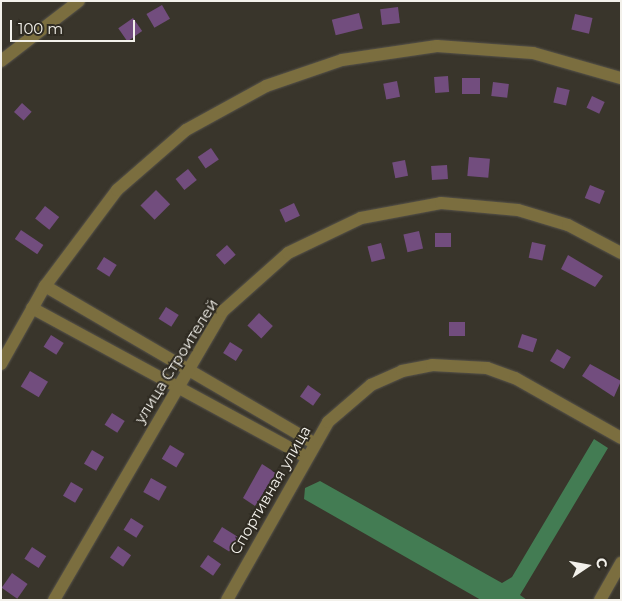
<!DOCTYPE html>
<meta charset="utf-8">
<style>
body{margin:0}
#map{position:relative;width:622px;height:601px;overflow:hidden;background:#39352b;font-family:Montserrat,sans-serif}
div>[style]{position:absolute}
.forest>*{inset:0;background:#437c53}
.building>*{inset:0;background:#724d7e;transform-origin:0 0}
.roads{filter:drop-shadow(0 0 1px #57534a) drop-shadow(0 0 1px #57534a)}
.minor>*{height:12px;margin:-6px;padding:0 6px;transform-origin:6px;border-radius:6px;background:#7b6e3f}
span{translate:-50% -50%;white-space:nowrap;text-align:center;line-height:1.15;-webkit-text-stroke:4px #2f2b22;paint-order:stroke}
.street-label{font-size:15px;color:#f3f1eb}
.frame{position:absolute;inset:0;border:2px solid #f3f1eb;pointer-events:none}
.north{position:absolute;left:562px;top:541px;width:50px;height:50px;-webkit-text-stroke:4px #2f2b22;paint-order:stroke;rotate:78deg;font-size:14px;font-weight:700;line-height:20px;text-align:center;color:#f3f1eb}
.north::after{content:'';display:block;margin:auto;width:18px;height:22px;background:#f3f1eb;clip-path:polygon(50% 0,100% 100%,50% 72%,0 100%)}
.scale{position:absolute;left:10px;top:20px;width:125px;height:22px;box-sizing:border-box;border:2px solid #f3f1eb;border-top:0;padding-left:6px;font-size:15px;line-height:18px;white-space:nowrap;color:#f3f1eb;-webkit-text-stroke:4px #2f2b22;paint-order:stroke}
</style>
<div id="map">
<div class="forest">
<i style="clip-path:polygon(594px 439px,608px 448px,520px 595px,527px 600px,481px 600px,304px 499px,305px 488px,320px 481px,502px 583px,512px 577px)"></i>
</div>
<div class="building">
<i style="left:162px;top:5px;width:16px;height:18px;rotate:60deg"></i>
<i style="left:398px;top:7px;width:16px;height:18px;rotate:83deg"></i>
<i style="left:359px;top:13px;width:16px;height:28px;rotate:76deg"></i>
<i style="left:575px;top:14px;width:18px;height:16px;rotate:13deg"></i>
<i style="left:133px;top:18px;width:16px;height:18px;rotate:55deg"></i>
<i style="left:448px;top:76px;width:16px;height:14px;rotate:86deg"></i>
<i style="left:462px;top:78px;width:18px;height:16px"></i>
<i style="left:397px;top:81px;width:16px;height:14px;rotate:79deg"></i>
<i style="left:493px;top:82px;width:16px;height:14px;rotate:7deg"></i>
<i style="left:557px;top:87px;width:13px;height:16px;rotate:13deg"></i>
<i style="left:592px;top:96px;width:14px;height:13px;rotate:25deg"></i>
<i style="left:22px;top:103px;width:13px;height:12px;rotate:42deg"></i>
<i style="left:211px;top:148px;width:14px;height:16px;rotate:56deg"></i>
<i style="left:469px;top:157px;width:21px;height:19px;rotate:5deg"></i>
<i style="left:405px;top:160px;width:16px;height:13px;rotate:79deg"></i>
<i style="left:447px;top:165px;width:14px;height:16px;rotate:86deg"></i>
<i style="left:188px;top:169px;width:14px;height:16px;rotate:51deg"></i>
<i style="left:590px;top:185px;width:16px;height:14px;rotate:22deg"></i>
<i style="left:156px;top:190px;width:20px;height:22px;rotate:45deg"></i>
<i style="left:294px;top:203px;width:14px;height:16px;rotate:65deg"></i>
<i style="left:45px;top:206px;width:18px;height:16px;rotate:38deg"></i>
<i style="left:21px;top:230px;width:27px;height:11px;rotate:34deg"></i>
<i style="left:419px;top:231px;width:18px;height:16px;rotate:77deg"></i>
<i style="left:435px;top:233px;width:16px;height:14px"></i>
<i style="left:532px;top:242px;width:14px;height:16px;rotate:12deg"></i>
<i style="left:381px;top:243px;width:16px;height:14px;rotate:75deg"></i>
<i style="left:227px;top:245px;width:13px;height:15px;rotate:48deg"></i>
<i style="clip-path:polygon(568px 255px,603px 276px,595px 287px,561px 269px)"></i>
<i style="left:104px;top:257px;width:15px;height:14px;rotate:32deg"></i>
<i style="left:166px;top:307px;width:15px;height:14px;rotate:32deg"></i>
<i style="left:259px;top:313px;width:19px;height:17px;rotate:43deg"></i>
<i style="left:449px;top:322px;width:16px;height:14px"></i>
<i style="left:522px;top:334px;width:16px;height:14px;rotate:18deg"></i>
<i style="left:51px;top:335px;width:15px;height:14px;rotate:32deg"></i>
<i style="left:230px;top:342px;width:15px;height:13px;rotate:32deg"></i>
<i style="left:557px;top:349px;width:16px;height:14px;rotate:30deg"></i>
<i style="clip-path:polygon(590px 364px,621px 381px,614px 397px,582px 376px)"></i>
<i style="left:30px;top:371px;width:21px;height:18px;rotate:31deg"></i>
<i style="left:308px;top:385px;width:16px;height:14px;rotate:35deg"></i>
<i style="left:112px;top:413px;width:15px;height:14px;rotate:32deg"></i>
<i style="left:170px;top:445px;width:17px;height:16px;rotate:31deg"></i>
<i style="left:92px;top:450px;width:14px;height:16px;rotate:30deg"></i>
<i style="clip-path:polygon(262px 464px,276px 473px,255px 506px,243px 498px)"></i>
<i style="left:151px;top:478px;width:18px;height:16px;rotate:29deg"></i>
<i style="left:71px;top:482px;width:14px;height:16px;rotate:30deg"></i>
<i style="left:131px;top:518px;width:15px;height:14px;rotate:32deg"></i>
<i style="left:222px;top:527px;width:19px;height:17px;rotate:32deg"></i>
<i style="left:118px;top:546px;width:16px;height:14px;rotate:35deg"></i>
<i style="left:32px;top:547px;width:17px;height:14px;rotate:33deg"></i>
<i style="left:208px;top:555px;width:16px;height:14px;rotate:35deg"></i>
<i style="left:12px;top:573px;width:19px;height:18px;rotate:35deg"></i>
</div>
<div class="roads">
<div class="minor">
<i style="left:1px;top:61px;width:98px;rotate:-37.6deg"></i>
<i style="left:45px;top:286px;width:311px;rotate:30.3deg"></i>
<i style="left:32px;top:308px;width:312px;rotate:28.5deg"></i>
<i style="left:1px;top:364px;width:90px;rotate:-60.6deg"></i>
<i style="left:45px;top:286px;width:120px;rotate:-53.1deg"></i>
<i style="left:117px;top:190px;width:91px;rotate:-41deg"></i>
<i style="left:186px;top:130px;width:91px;rotate:-28.8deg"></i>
<i style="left:266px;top:86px;width:80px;rotate:-18.9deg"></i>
<i style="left:342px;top:60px;width:96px;rotate:-8.4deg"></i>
<i style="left:437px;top:46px;width:96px;rotate:4.2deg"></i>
<i style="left:533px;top:53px;width:91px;rotate:15.9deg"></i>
<i style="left:54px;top:600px;width:335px;rotate:-59.7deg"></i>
<i style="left:223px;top:311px;width:87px;rotate:-41.7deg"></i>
<i style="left:288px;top:253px;width:81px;rotate:-25.6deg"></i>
<i style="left:361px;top:218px;width:81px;rotate:-10.6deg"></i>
<i style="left:441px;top:203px;width:77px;rotate:5.2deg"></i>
<i style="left:518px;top:210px;width:52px;rotate:16.7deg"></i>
<i style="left:568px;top:225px;width:60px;rotate:27.8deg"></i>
<i style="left:227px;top:600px;width:205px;rotate:-60.4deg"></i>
<i style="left:328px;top:422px;width:57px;rotate:-40.7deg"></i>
<i style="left:371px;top:385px;width:34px;rotate:-24deg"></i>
<i style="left:402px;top:371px;width:31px;rotate:-11deg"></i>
<i style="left:432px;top:365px;width:55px;rotate:3.1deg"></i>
<i style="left:487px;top:368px;width:30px;rotate:20deg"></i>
<i style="left:515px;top:378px;width:122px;rotate:29.5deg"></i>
<i style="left:600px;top:600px;width:43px;rotate:-60.4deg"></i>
</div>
</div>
<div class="street-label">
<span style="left:176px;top:361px;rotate:-58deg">улица Строителей</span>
<span style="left:270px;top:490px;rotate:-60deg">Спортивная улица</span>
</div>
<div class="frame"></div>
<div class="north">С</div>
<div class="scale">100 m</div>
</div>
